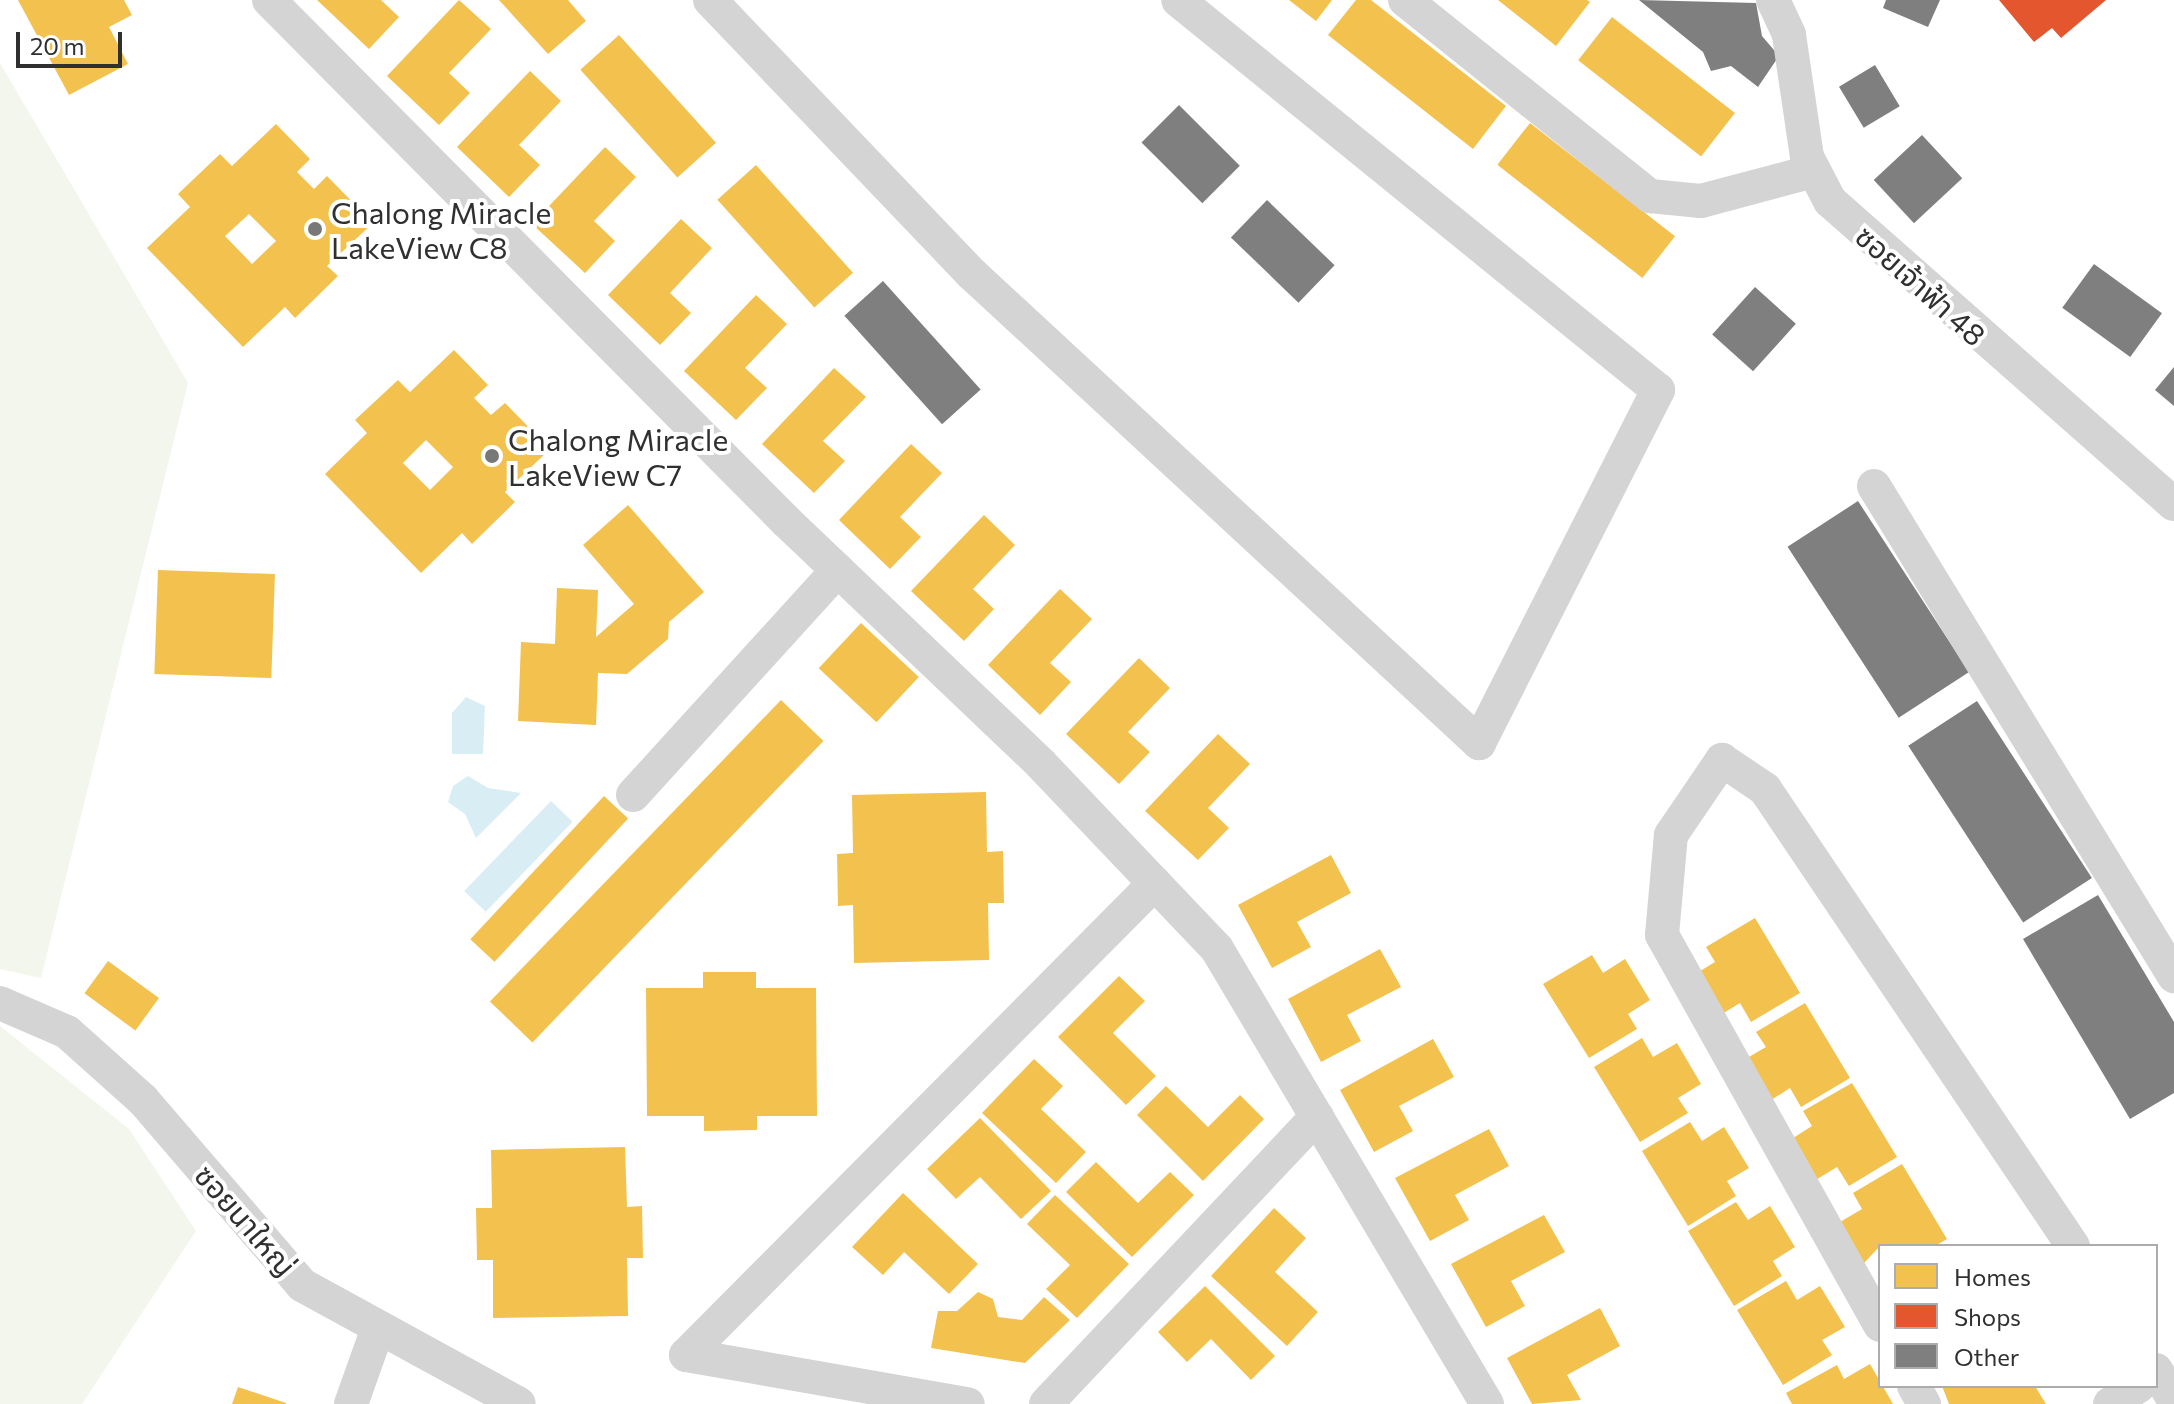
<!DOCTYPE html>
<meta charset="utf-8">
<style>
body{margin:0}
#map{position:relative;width:2174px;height:1404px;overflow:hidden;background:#fff;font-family:Commissioner,"Noto Sans Thai",sans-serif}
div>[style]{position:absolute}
.green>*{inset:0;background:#f3f6ec}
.water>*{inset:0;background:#d9edf4;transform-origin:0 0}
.homes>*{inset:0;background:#f2c14e;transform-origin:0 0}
.shops>*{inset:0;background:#e4572e}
.building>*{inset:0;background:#7f7f7f;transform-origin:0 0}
.street>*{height:34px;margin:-17px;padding:0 17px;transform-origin:17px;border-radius:17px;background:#d4d4d4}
.dots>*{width:22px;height:22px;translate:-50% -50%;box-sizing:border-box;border:4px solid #fff;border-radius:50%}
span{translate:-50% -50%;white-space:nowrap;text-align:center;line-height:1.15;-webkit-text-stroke:8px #fff;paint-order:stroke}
.poi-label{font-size:30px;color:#303030}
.left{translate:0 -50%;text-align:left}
.street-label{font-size:30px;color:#303030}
.legend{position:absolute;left:1878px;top:1244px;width:280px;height:144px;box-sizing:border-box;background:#fff;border:2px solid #acacac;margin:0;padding:10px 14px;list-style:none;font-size:24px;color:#303030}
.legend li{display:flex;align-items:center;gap:16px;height:40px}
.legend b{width:40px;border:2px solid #acacac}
.scale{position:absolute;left:16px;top:32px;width:106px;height:36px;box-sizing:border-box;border:4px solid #303030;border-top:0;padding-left:10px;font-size:24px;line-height:28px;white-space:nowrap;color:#303030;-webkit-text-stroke:6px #fff;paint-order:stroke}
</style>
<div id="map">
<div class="green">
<i style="clip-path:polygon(0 63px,188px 383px,41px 978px,0 969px)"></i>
<i style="clip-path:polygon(0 1026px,129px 1129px,196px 1231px,82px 1404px,0 1404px)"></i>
</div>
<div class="water">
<i style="clip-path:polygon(466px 697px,485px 706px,483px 754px,452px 754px,452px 713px)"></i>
<i style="clip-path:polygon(468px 776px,488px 788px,521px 793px,476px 838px,465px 814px,448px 802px,453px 786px)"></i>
<i style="left:551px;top:801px;width:30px;height:125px;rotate:44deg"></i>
</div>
<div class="homes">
<i style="clip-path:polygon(18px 0,124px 0,132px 15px,109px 27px,128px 64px,69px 95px)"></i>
<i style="clip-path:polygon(317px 0,381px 0,399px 17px,369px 49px)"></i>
<i style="clip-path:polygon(459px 0,491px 29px,449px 73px,470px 93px,439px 125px,387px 76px)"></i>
<i style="clip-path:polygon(499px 0,568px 0,586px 21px,548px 54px)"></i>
<i style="clip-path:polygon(1289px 0,1332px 0,1316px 21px)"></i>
<i style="clip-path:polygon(1356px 0,1371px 0,1506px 106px,1473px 149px,1328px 35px)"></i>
<i style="clip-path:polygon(1498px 0,1587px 0,1590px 2px,1556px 46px)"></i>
<i style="left:1612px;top:17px;width:156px;height:55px;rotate:38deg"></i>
<i style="left:619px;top:35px;width:145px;height:52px;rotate:48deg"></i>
<i style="clip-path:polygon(530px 71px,561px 101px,519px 145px,540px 165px,509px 197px,457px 147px)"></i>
<i style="left:1530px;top:123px;width:184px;height:53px;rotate:38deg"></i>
<i style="clip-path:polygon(evenodd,276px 124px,310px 159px,297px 172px,314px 189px,327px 176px,373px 223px,327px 266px,338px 276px,295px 318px,285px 307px,243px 347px,147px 248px,190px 207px,178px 194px,220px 154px,232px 166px,276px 124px,249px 214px,276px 241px,252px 264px,225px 236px,249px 214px)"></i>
<i style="clip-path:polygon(605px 147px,636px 177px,594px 221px,615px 241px,585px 273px,532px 224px)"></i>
<i style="left:756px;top:165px;width:145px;height:52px;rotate:48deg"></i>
<i style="clip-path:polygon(681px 219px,712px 248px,670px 293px,691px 313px,660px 345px,608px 295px)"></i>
<i style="clip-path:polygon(756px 295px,787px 324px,745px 368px,767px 388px,736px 420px,684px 371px)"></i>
<i style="clip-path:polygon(evenodd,454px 350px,488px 385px,474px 398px,491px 415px,505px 403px,550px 449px,505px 492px,515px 502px,472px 544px,462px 533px,421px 573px,325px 474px,367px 433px,355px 420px,398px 380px,410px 392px,454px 350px,426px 440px,453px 467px,430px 490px,403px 463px,426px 440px)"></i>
<i style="clip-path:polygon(834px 368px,866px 397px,823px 441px,845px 461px,814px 493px,762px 444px)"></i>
<i style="clip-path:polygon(911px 444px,942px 473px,900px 517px,921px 537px,890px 569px,839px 520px)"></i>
<i style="clip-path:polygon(628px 505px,704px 592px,669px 622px,668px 639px,627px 674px,598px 673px,596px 725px,518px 721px,521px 642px,555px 644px,557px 588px,598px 590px,596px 637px,634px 604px,583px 545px)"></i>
<i style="clip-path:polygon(984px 515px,1015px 545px,973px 589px,994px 609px,964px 641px,911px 591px)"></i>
<i style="left:158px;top:570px;width:117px;height:104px;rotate:2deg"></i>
<i style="clip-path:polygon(1060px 589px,1092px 619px,1050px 663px,1071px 682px,1040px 715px,988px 665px)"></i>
<i style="left:861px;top:623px;width:79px;height:62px;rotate:43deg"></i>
<i style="clip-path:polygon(1139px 658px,1170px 688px,1128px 732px,1150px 752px,1119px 784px,1066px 734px)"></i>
<i style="left:781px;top:700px;width:59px;height:419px;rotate:44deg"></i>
<i style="clip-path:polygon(1218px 734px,1250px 764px,1208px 808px,1229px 828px,1198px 860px,1145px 811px)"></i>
<i style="clip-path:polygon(986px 792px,987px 852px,1003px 851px,1004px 903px,988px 903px,989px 960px,854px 963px,853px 905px,838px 906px,837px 854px,853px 853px,852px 795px)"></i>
<i style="left:604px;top:796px;width:33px;height:196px;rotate:43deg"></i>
<i style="clip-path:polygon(1331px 855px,1351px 893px,1297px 922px,1311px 947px,1272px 968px,1238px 905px)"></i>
<i style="clip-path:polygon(1755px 918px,1800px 993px,1751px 1022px,1740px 1003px,1717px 1017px,1692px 976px,1715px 962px,1706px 947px)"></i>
<i style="clip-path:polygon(1380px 949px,1401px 987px,1347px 1015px,1361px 1041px,1321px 1062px,1288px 999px)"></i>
<i style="clip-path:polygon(1592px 955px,1603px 973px,1625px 959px,1650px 1000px,1628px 1014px,1637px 1029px,1589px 1058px,1543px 984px)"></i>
<i style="left:108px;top:961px;width:63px;height:40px;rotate:36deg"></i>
<i style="clip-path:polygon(703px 972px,756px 972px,756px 988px,816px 988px,817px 1116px,757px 1116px,757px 1130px,704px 1131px,704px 1116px,647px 1116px,646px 988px,703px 988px)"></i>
<i style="clip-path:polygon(1119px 976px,1145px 1001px,1113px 1033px,1156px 1076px,1126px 1105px,1058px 1037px)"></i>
<i style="clip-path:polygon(1805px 1003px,1850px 1078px,1801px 1107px,1790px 1088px,1768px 1102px,1742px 1061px,1766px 1047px,1756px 1032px)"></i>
<i style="clip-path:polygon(1642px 1038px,1653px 1057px,1677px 1043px,1701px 1084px,1678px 1098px,1688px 1113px,1640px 1142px,1594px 1067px)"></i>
<i style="clip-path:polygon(1433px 1039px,1454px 1077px,1399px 1106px,1413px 1131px,1374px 1152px,1340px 1090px)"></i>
<i style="clip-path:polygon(1034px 1059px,1063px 1086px,1041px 1109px,1086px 1152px,1056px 1183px,982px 1113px)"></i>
<i style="clip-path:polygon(1852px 1083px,1897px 1157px,1849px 1186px,1837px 1167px,1814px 1181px,1790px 1140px,1812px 1126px,1803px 1111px)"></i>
<i style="clip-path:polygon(1166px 1086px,1208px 1127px,1240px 1095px,1264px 1119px,1203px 1181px,1137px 1115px)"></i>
<i style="clip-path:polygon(980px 1118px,1051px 1191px,1021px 1219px,980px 1177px,956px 1199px,927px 1169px)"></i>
<i style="clip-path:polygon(1690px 1122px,1702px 1141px,1724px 1127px,1749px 1168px,1727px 1181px,1736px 1196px,1688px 1226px,1642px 1151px)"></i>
<i style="clip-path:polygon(1489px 1129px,1509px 1166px,1455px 1195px,1469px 1220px,1430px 1241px,1395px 1178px)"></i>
<i style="clip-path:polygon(625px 1147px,627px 1207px,642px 1206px,643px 1258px,627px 1258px,628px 1316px,493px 1318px,493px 1260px,477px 1260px,476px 1208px,492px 1208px,491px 1150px)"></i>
<i style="clip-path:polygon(1096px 1162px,1138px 1203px,1170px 1172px,1194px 1195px,1132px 1257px,1066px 1192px)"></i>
<i style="clip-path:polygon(1902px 1164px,1947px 1239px,1935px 1246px,1880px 1246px,1864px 1263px,1840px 1222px,1862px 1209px,1853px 1193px)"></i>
<i style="clip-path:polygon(903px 1193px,978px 1264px,949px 1294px,904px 1252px,883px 1275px,852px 1247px)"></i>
<i style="clip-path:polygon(1055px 1195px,1129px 1264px,1077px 1318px,1046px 1289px,1070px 1265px,1027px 1224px)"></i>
<i style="clip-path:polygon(1736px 1202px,1748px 1220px,1770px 1206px,1795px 1247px,1773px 1261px,1782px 1276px,1734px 1306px,1688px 1231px)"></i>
<i style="clip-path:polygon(1274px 1208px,1306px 1238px,1275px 1272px,1318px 1312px,1287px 1346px,1211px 1276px)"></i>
<i style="clip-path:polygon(1544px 1215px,1565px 1252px,1511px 1281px,1525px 1306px,1486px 1327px,1451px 1264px)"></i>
<i style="clip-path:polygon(1786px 1281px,1797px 1300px,1820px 1286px,1845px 1327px,1822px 1340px,1832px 1355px,1783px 1385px,1737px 1310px)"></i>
<i style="clip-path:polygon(1205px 1286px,1275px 1356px,1251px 1380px,1211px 1339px,1187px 1362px,1158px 1332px)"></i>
<i style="clip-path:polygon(978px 1292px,993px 1299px,998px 1317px,1022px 1320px,1044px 1297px,1070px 1320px,1025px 1363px,931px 1348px,938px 1311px,957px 1311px)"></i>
<i style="clip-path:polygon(1600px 1308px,1620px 1346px,1567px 1375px,1581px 1400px,1532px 1404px,1507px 1358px)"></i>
<i style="clip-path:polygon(1870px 1364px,1893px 1404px,1792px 1404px,1786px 1393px,1837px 1365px,1844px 1379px)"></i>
<i style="clip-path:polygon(1942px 1386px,2035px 1386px,2046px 1404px,1949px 1404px)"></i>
<i style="clip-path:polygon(238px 1387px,286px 1403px,286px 1404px,232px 1404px)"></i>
</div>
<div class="shops">
<i style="clip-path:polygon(1999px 0,2106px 0,2061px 38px,2052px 28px,2034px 42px)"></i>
</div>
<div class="building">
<i style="clip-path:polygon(1639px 0,1756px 3px,1762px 36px,1779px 56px,1758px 87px,1731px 66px,1711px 71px,1703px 52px)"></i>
<i style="clip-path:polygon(1886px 0,1940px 0,1928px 27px,1883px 8px)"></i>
<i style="left:1875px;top:65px;width:48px;height:42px;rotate:59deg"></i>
<i style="left:1179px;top:105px;width:86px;height:53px;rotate:45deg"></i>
<i style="left:1922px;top:135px;width:59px;height:66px;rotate:47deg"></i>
<i style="left:1267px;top:200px;width:94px;height:52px;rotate:44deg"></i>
<i style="left:2094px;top:264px;width:84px;height:54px;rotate:36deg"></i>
<i style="left:883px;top:281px;width:146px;height:52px;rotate:48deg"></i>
<i style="left:1755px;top:287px;width:55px;height:64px;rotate:42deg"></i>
<i style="clip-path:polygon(2174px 367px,2174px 406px,2155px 390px)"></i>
<i style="left:1858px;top:501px;width:204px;height:84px;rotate:57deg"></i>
<i style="left:1977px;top:701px;width:211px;height:82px;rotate:57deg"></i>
<i style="clip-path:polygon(2098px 895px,2174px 1022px,2174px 1093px,2130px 1119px,2023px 939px)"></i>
</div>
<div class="street">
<i style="left:269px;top:0;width:735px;rotate:45.22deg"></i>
<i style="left:787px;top:522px;width:351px;rotate:43.6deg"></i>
<i style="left:1041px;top:764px;width:255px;rotate:46.4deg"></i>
<i style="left:1217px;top:949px;width:529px;rotate:59.31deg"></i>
<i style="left:710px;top:0;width:379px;rotate:46.3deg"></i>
<i style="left:972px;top:274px;width:691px;rotate:42.77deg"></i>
<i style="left:1479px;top:743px;width:396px;rotate:-63.1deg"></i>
<i style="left:1658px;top:390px;width:618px;rotate:-140.91deg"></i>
<i style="left:1405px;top:0;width:314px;rotate:38.7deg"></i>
<i style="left:1650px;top:196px;width:51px;rotate:5.6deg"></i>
<i style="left:1701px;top:201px;width:117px;rotate:-14.9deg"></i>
<i style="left:1773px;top:0;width:38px;rotate:65deg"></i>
<i style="left:1789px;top:35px;width:123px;rotate:81.6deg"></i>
<i style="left:1807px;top:157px;width:50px;rotate:62.4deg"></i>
<i style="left:1830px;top:201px;width:458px;rotate:41.4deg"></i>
<i style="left:1874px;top:486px;width:575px;rotate:58.52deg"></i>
<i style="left:633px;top:795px;width:304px;rotate:-47.7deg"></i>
<i style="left:0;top:1003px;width:73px;rotate:23.4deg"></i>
<i style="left:67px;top:1032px;width:102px;rotate:41.8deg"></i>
<i style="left:143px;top:1100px;width:244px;rotate:49.3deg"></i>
<i style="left:302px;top:1285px;width:247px;rotate:28.7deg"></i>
<i style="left:1880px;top:1325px;width:447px;rotate:-119.2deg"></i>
<i style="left:1662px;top:935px;width:100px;rotate:-84.9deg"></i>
<i style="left:1671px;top:835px;width:91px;rotate:-55.8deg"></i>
<i style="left:1722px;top:760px;width:52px;rotate:34deg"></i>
<i style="left:1765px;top:789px;width:551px;rotate:56.02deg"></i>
<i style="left:686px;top:1355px;width:665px;rotate:-45.18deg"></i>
<i style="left:686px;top:1355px;width:286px;rotate:9.9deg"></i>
<i style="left:2156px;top:1370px;width:35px;rotate:59deg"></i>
<i style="left:1914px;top:1386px;width:21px;rotate:61deg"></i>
<i style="left:351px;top:1404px;width:81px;rotate:-70.4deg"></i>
<i style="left:1046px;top:1404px;width:395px;rotate:-46.7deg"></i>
<i style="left:2110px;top:1404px;width:34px;rotate:-32deg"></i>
</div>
<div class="dots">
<i style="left:315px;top:229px;background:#787878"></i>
<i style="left:492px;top:456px;background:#787878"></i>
</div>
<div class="poi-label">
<span class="left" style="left:331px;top:229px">Chalong Miracle<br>LakeView C8</span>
<span class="left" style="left:508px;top:456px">Chalong Miracle<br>LakeView C7</span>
</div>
<div class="street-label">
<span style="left:1921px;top:285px;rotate:42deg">ซอยเจ้าฟ้า 48</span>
<span style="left:246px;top:1220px;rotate:49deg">ซอยนาใหญ่</span>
</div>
<ul class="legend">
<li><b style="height:22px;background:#f2c14e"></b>Homes</li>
<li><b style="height:22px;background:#e4572e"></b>Shops</li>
<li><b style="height:22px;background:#7f7f7f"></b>Other</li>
</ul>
<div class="scale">20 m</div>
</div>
